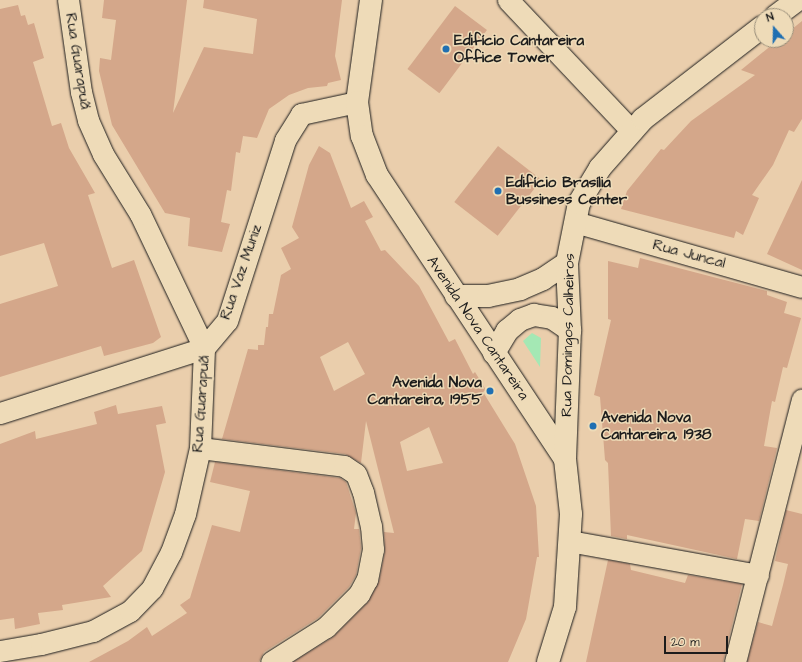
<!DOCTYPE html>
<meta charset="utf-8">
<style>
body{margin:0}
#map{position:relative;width:802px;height:662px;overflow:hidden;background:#eaceac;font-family:"Architects Daughter",sans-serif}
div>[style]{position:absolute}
.green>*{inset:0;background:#a4e8b4}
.building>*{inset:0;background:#d4a78a;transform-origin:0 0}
.roads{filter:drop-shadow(0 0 1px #1c1c1c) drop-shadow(0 0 1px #1c1c1c)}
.minor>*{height:21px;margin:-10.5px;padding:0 10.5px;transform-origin:10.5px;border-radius:10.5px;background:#eedbb8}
.major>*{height:22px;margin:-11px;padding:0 11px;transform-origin:11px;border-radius:11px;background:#eedbb8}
.dots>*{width:11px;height:11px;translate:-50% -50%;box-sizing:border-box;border:2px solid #eedbb8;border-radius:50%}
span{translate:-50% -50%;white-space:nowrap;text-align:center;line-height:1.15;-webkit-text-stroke:3px #eedbb8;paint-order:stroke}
.poi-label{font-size:15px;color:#1c1c1c;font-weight:700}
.left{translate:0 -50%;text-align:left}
.right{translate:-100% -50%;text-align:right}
.street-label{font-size:15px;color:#1c1c1c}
.north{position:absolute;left:754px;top:8px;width:40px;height:40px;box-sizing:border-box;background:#eedbb8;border:1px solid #9a8f7a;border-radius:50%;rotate:340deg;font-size:11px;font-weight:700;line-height:16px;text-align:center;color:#1c1c1c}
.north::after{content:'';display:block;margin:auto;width:14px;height:18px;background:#1f6fb2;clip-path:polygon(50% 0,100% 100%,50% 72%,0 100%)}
.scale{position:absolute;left:664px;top:636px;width:64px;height:18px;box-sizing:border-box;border:2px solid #1c1c1c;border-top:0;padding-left:5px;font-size:12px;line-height:14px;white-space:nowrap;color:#1c1c1c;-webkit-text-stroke:3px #eedbb8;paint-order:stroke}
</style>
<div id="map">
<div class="green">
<i style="clip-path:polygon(532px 333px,541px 338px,540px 367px,523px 341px)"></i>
</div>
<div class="building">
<i style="clip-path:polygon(104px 0,187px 0,173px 113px,204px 47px,253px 54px,257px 19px,203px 8px,204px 0,342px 0,335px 56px,341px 80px,328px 83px,327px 86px,308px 88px,289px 95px,269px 109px,257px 138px,243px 136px,240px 153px,236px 152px,231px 191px,227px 190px,221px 222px,230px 224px,222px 252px,188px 246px,190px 218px,165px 213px,112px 125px,99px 71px,100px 58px,111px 60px,116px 20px,102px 18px)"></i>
<i style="clip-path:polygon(18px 5px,21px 16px,25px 15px,28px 25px,34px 23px,44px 58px,33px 62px,52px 126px,61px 123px,69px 148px,95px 193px,88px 195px,112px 268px,134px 260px,161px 337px,153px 343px,104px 356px,101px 346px,0 377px,0 304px,58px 286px,44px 243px,0 256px,0 9px)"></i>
<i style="left:455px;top:6px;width:40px;height:79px;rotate:37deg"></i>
<i style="clip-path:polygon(802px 21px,802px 119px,794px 132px,789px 130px,773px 165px,752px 195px,759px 198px,743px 235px,736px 231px,734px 238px,621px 209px,627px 191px,661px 149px,664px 150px,691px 121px,755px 75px,741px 70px,778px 40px,786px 40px,786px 34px)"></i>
<i style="clip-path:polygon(evenodd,319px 146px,330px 153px,351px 208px,364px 201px,373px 217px,365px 221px,381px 251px,385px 250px,419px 286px,449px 342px,455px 339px,473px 374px,475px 372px,486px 390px,483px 392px,515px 444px,536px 506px,539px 557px,537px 557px,526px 619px,508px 662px,293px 662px,333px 637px,368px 602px,379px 581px,385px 551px,384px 532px,394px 533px,366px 421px,361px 463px,345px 454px,222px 439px,248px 349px,258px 350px,258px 345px,264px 345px,266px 327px,268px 327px,269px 314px,273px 314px,281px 275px,291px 269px,281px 248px,299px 238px,292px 227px,309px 165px,319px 146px,348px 342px,365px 374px,334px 391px,320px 357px,348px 342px,319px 146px,429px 427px,443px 463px,407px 471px,400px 442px,429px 427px)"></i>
<i style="left:498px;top:146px;width:55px;height:71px;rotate:38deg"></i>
<i style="clip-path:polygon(802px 180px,802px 270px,767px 254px)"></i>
<i style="clip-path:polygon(640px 258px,767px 291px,767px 295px,787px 302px,784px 313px,801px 318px,787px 368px,783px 367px,775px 402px,772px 401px,764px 446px,777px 448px,759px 521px,745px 519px,737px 559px,627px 535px,627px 539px,611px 536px,608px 463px,605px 460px,600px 397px,594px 395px,611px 320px,608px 319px,608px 261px,638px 268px)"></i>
<i style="clip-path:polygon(116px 405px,118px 414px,162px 406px,166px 423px,156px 425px,165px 472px,142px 551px,103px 586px,111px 597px,62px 605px,63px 610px,38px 613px,40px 624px,15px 629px,14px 618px,0 620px,0 444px,35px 431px,36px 439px,97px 424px,94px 412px)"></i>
<i style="clip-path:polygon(215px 462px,340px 478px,346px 482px,356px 513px,354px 529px,359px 529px,361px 548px,356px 575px,349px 587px,318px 618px,264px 652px,259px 662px,89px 662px,128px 641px,147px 627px,152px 636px,187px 613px,180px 605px,190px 598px,212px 525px,240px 532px,250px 491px,210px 482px)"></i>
<i style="clip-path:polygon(786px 510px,802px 514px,802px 662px,747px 662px,758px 622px,772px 626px,783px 585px,788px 564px,775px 561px)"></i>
<i style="clip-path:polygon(608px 560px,630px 564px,631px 570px,685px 583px,688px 575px,742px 584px,723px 662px,586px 662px)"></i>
</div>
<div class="roads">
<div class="minor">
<i style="left:508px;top:0;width:180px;rotate:46.6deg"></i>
<i style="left:575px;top:222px;width:236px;rotate:16deg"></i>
<i style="left:0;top:413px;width:214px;rotate:-17.7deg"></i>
<i style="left:204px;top:348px;width:35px;rotate:-50deg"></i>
<i style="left:227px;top:321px;width:190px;rotate:-72.2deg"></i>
<i style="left:285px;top:140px;width:31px;rotate:-58deg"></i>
<i style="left:301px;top:114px;width:57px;rotate:-12.1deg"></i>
<i style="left:200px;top:448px;width:145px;rotate:7.1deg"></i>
<i style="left:344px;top:466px;width:14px;rotate:34deg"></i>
<i style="left:356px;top:474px;width:19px;rotate:69deg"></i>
<i style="left:363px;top:492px;width:35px;rotate:77deg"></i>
<i style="left:371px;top:526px;width:23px;rotate:85deg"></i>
<i style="left:373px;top:549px;width:31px;rotate:101deg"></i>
<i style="left:367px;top:579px;width:17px;rotate:118deg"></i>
<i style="left:359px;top:594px;width:47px;rotate:135deg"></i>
<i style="left:326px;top:627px;width:65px;rotate:147.5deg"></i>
<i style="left:569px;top:541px;width:192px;rotate:10.2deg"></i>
<i style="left:0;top:651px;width:42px;rotate:-9.7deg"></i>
<i style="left:41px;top:644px;width:54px;rotate:-14deg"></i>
<i style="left:93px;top:631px;width:42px;rotate:-28.4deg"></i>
<i style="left:130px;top:611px;width:32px;rotate:-46deg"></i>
<i style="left:152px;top:588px;width:41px;rotate:-62.2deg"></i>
<i style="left:171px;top:552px;width:40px;rotate:-69.8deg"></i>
<i style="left:185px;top:514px;width:68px;rotate:-77.2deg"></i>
<i style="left:200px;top:448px;width:100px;rotate:-87.7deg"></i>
<i style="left:204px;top:348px;width:148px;rotate:-115.5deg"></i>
<i style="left:140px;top:214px;width:70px;rotate:-121.7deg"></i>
<i style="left:103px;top:154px;width:37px;rotate:-114deg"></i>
<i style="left:88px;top:120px;width:29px;rotate:-104deg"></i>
<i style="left:81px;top:92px;width:93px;rotate:-98deg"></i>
<i style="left:735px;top:662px;width:271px;rotate:-75.7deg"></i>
</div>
<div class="major">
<i style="left:371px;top:0;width:103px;rotate:97.8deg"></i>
<i style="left:357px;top:102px;width:34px;rotate:82deg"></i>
<i style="left:362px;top:136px;width:42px;rotate:69deg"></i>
<i style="left:377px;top:175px;width:341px;rotate:56.5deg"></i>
<i style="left:565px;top:459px;width:55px;rotate:83.8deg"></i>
<i style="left:571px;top:514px;width:93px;rotate:93.7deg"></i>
<i style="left:565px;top:607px;width:58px;rotate:107.2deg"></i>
<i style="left:776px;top:16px;width:26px;rotate:-37deg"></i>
<i style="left:456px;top:296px;width:32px"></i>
<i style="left:488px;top:296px;width:33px;rotate:-12deg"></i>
<i style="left:520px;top:289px;width:25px;rotate:-23deg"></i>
<i style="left:543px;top:279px;width:29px;rotate:-34deg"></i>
<i style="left:494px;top:353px;width:26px;rotate:-59deg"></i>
<i style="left:507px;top:331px;width:17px;rotate:-40deg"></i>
<i style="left:520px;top:320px;width:15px;rotate:-20deg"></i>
<i style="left:534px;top:315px;width:18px;rotate:9deg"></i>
<i style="left:552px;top:318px;width:22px;rotate:34deg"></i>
<i style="left:565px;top:459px;width:129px;rotate:-87.8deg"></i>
<i style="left:570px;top:330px;width:67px;rotate:-92.6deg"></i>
<i style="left:567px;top:263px;width:61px;rotate:-78.7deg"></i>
<i style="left:579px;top:203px;width:41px;rotate:-59deg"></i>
<i style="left:600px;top:168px;width:65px;rotate:-48.7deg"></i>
<i style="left:643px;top:119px;width:150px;rotate:-37.7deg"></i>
</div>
</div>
<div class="dots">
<i style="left:446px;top:49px;background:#1f6fb2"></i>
<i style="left:498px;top:191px;background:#1f6fb2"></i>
<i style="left:490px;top:391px;background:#1f6fb2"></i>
<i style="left:593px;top:426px;background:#1f6fb2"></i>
</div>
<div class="poi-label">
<span class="left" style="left:454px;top:49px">Edifício Cantareira<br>Office Tower</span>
<span class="left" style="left:506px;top:191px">Edifício Brasília<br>Bussiness Center</span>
<span class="right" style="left:482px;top:391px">Avenida Nova<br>Cantareira, 1955</span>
<span class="left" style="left:601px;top:426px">Avenida Nova<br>Cantareira, 1938</span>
</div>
<div class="street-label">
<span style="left:78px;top:61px;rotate:81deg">Rua Guarapuã</span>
<span style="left:689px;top:254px;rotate:15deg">Rua Juncal</span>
<span style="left:241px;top:272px;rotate:-71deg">Rua Vaz Muniz</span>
<span style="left:478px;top:328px;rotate:56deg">Avenida Nova Cantareira</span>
<span style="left:568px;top:335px;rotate:-89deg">Rua Domingos Calheiros</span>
<span style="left:201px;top:404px;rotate:-86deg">Rua Guarapuã</span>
</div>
<div class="north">N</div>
<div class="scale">20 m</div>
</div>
